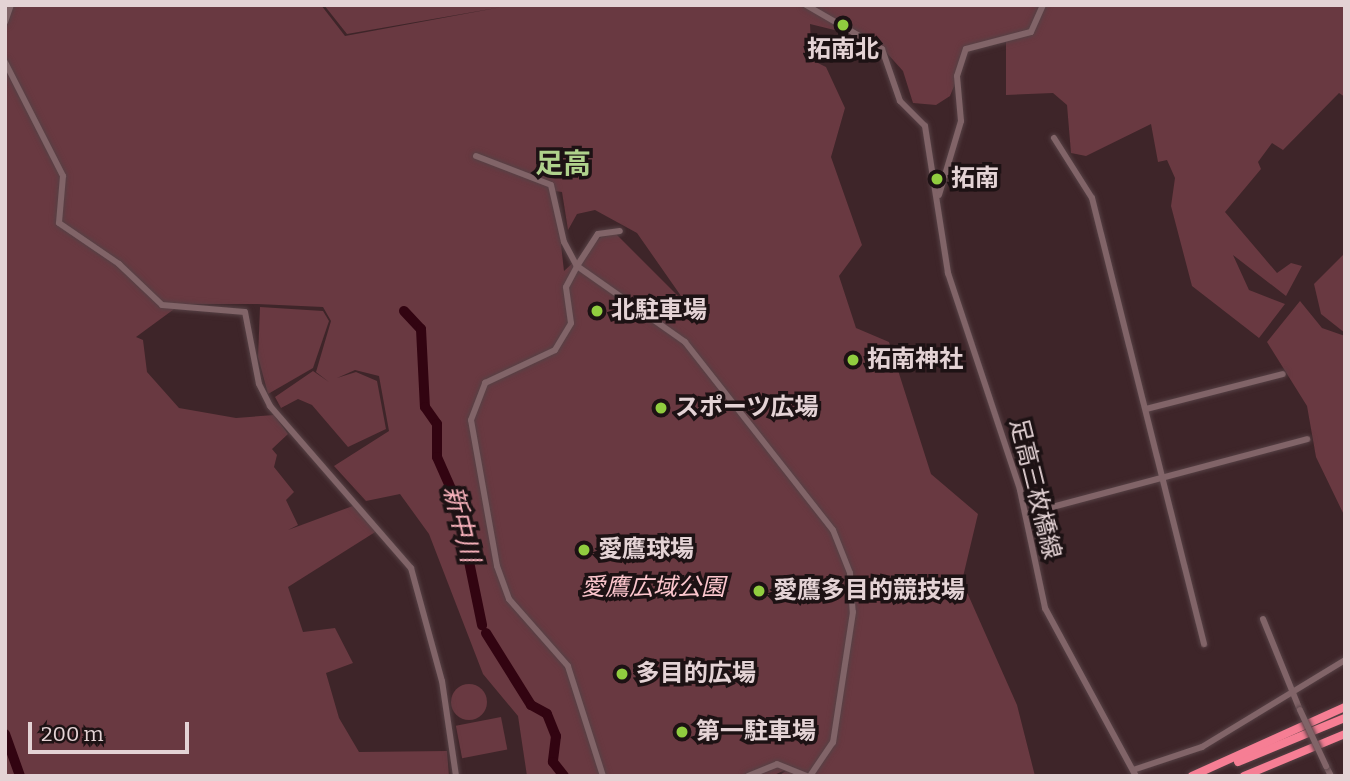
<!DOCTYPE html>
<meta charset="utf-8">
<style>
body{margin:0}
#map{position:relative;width:1350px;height:781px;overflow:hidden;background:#3e2529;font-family:Bitter,"Noto Sans JP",serif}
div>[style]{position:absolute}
.green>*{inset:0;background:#693941;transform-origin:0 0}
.round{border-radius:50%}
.river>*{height:10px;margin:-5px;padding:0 5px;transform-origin:5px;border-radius:5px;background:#320411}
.roads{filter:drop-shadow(0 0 2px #564145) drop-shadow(0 0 2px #564145)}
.secondary>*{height:6px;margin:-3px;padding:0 3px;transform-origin:3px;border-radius:3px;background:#816468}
.highway>*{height:8px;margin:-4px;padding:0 4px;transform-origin:4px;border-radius:4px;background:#f67e94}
.bridges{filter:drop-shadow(0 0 2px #564145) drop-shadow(0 0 2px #564145)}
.secondary-bridge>*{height:6px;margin:-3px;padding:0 3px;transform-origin:3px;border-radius:3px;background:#816468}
.dots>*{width:19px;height:19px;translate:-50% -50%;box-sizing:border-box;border:4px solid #1d1214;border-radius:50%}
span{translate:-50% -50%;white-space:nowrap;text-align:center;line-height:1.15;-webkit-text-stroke:7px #1d1214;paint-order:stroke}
.poi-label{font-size:24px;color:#e4d3d5;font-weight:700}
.left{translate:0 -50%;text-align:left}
.street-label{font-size:24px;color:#e4d3d5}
.park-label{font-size:24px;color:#fcc6cd;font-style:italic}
.water-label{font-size:26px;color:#fab3bd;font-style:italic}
.quarter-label{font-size:28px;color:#b0d28c;font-weight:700}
.frame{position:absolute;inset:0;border:7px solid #e4d3d5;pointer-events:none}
.scale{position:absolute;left:28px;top:722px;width:161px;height:32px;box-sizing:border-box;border:4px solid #e4d3d5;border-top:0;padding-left:9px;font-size:21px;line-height:24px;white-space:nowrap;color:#e4d3d5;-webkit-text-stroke:5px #1d1214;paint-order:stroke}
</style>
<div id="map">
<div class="green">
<i style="clip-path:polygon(evenodd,5px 5px,321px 5px,345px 36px,502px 7px,347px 34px,324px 5px,1345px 5px,1345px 97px,1339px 93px,1283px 150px,1272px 143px,1258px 162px,1261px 169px,1225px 212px,1277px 273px,1291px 263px,1302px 266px,1286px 296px,1233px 255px,1249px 290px,1285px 304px,1259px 338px,1192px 286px,1171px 206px,1175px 178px,1167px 160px,1158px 162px,1151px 124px,1086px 156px,1071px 153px,1067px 105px,1053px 93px,1006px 95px,1006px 42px,970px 47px,950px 96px,936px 105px,913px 103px,903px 71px,875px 40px,810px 24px,812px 60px,826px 67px,845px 108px,831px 157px,862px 245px,839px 276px,856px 328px,889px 342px,931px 474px,978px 514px,962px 581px,1017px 705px,1035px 776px,778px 776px,794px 766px,772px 776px,527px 776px,518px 716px,483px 674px,429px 534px,400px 494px,366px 501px,334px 466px,389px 431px,379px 376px,355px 370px,337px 378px,356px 372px,377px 381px,386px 429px,348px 447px,312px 405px,298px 399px,281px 408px,275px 397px,313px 371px,329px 382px,316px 372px,331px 321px,323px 307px,257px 304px,181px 304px,136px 337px,143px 340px,147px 372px,179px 408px,236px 418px,274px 415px,288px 434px,272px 449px,277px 455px,274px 467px,294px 492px,286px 500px,298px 525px,288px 530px,358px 504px,380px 529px,288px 587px,303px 632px,335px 628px,353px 663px,326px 673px,339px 718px,359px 752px,447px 751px,449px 776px,5px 776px,5px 5px,555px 191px,562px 192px,568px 230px,577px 214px,595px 210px,637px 233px,688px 306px,616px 234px,601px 237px,564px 271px,555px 191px)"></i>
<i style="clip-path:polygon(1345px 253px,1345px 333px,1321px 314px,1314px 284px)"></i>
<i style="clip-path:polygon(1300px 301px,1322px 328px,1345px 336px,1345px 517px,1316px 457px,1307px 406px,1267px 342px)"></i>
<i style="clip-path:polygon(260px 307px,323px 311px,329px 321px,313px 368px,268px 394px,258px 357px)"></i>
<i class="round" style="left:451px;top:684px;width:36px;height:36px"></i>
<i style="left:501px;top:717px;width:33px;height:46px;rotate:79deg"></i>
</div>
<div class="river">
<i style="left:404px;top:311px;width:25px;rotate:47deg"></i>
<i style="left:421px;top:329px;width:78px;rotate:87.1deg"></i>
<i style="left:425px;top:407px;width:21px;rotate:55deg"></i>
<i style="left:437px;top:424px;width:33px;rotate:90deg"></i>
<i style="left:437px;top:457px;width:74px;rotate:66.2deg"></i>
<i style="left:467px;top:525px;width:17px;rotate:97deg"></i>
<i style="left:465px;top:542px;width:85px;rotate:78.4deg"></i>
<i style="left:486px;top:633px;width:85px;rotate:58deg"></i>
<i style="left:531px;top:705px;width:18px;rotate:29deg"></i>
<i style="left:547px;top:714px;width:24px;rotate:68deg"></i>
<i style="left:556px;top:736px;width:26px;rotate:97deg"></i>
<i style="left:553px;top:762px;width:18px;rotate:52deg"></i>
<i style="left:5px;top:734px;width:45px;rotate:70.3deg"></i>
</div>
<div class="roads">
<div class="secondary">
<i style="left:806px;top:5px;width:88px;rotate:30.1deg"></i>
<i style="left:882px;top:49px;width:55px;rotate:70.9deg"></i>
<i style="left:900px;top:101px;width:35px;rotate:45deg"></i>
<i style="left:925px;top:126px;width:149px;rotate:81.1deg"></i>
<i style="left:948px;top:273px;width:229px;rotate:71.6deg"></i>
<i style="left:1020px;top:490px;width:121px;rotate:78deg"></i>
<i style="left:1045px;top:608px;width:191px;rotate:61.6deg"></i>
<i style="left:5px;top:22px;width:18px;rotate:-71deg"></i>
<i style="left:5px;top:62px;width:128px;rotate:63deg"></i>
<i style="left:63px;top:176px;width:47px;rotate:94.9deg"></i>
<i style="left:59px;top:223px;width:73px;rotate:34.3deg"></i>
<i style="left:119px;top:264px;width:59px;rotate:43.6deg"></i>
<i style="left:162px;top:305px;width:83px;rotate:4.8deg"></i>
<i style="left:245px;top:312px;width:73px;rotate:79deg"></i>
<i style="left:259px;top:384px;width:25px;rotate:63deg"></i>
<i style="left:270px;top:406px;width:215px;rotate:49deg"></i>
<i style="left:411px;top:568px;width:117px;rotate:74.7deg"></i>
<i style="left:442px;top:681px;width:96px;rotate:81.6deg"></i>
<i style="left:1054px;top:138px;width:71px;rotate:57.7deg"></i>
<i style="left:1092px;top:198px;width:460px;rotate:75.9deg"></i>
<i style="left:476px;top:156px;width:80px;rotate:21.1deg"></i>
<i style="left:551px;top:185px;width:58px;rotate:77.2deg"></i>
<i style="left:564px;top:242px;width:27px;rotate:62deg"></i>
<i style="left:577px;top:266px;width:132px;rotate:35.1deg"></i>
<i style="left:685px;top:342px;width:239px;rotate:51.8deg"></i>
<i style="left:833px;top:530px;width:46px;rotate:68.4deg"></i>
<i style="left:850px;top:573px;width:39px;rotate:86deg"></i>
<i style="left:853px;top:612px;width:132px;rotate:98.7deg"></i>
<i style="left:833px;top:742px;width:41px;rotate:124.1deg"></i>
<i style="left:939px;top:195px;width:77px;rotate:-73.4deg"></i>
<i style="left:961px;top:121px;width:45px;rotate:-95.1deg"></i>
<i style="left:957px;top:76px;width:28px;rotate:-72deg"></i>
<i style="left:966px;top:49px;width:67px;rotate:-14.7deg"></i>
<i style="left:1031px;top:32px;width:30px;rotate:-66deg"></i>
<i style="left:1146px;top:409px;width:141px;rotate:-14.3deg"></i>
<i style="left:1026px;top:514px;width:291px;rotate:-14.9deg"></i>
<i style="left:1263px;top:619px;width:98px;rotate:67.9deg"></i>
<i style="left:1326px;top:766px;width:11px;rotate:63deg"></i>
<i style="left:1133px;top:770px;width:73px;rotate:-18.4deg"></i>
<i style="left:1202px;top:747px;width:167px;rotate:-31.3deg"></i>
<i style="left:603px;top:776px;width:115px;rotate:-107.7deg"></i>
<i style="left:568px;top:666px;width:89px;rotate:-131.4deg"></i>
<i style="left:509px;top:599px;width:35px;rotate:-110deg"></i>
<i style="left:497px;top:566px;width:148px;rotate:-100.1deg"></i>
<i style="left:471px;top:420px;width:40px;rotate:-69deg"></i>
<i style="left:485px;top:383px;width:77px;rotate:-25.2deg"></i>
<i style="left:555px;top:350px;width:31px;rotate:-59deg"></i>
<i style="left:571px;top:323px;width:36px;rotate:-98deg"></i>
<i style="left:566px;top:287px;width:24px;rotate:-62deg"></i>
<i style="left:577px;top:266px;width:38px;rotate:-57deg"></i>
<i style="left:598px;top:234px;width:22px;rotate:-8deg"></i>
<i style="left:748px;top:776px;width:31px;rotate:-22deg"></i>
<i style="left:777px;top:764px;width:32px;rotate:22deg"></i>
</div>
<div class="highway">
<i style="left:1238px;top:762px;width:116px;rotate:-22.4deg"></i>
<i style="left:1192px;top:776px;width:168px;rotate:-24.3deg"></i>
<i style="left:1244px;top:776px;width:109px;rotate:-22.6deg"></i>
</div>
</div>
<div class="bridges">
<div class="secondary-bridge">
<i style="left:1300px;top:710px;width:62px;rotate:65.1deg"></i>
</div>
</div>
<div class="dots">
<i style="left:843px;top:25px;background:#91cd3f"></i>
<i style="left:937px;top:179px;background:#91cd3f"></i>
<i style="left:597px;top:311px;background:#91cd3f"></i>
<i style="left:853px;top:360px;background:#91cd3f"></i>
<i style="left:661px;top:408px;background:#91cd3f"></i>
<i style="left:584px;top:550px;background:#91cd3f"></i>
<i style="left:759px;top:591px;background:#91cd3f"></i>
<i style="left:622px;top:674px;background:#91cd3f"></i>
<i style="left:682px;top:732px;background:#91cd3f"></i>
</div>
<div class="poi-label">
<span style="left:843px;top:50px">拓南北</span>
<span class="left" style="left:951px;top:179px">拓南</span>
<span class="left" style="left:611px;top:311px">北駐車場</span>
<span class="left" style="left:867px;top:360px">拓南神社</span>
<span class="left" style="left:675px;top:408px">スポーツ広場</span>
<span class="left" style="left:598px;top:550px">愛鷹球場</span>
<span class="left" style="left:773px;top:591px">愛鷹多目的競技場</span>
<span class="left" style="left:636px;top:674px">多目的広場</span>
<span class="left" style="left:696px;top:732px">第一駐車場</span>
</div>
<div class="street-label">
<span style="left:1035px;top:489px;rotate:76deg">足高三枚橋線</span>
</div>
<div class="park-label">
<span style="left:653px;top:588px">愛鷹広域公園</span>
</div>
<div class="water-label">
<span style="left:461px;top:524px;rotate:76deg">新中川</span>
</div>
<div class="quarter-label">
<span style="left:563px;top:164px">足高</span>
</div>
<div class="frame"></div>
<div class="scale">200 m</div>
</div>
